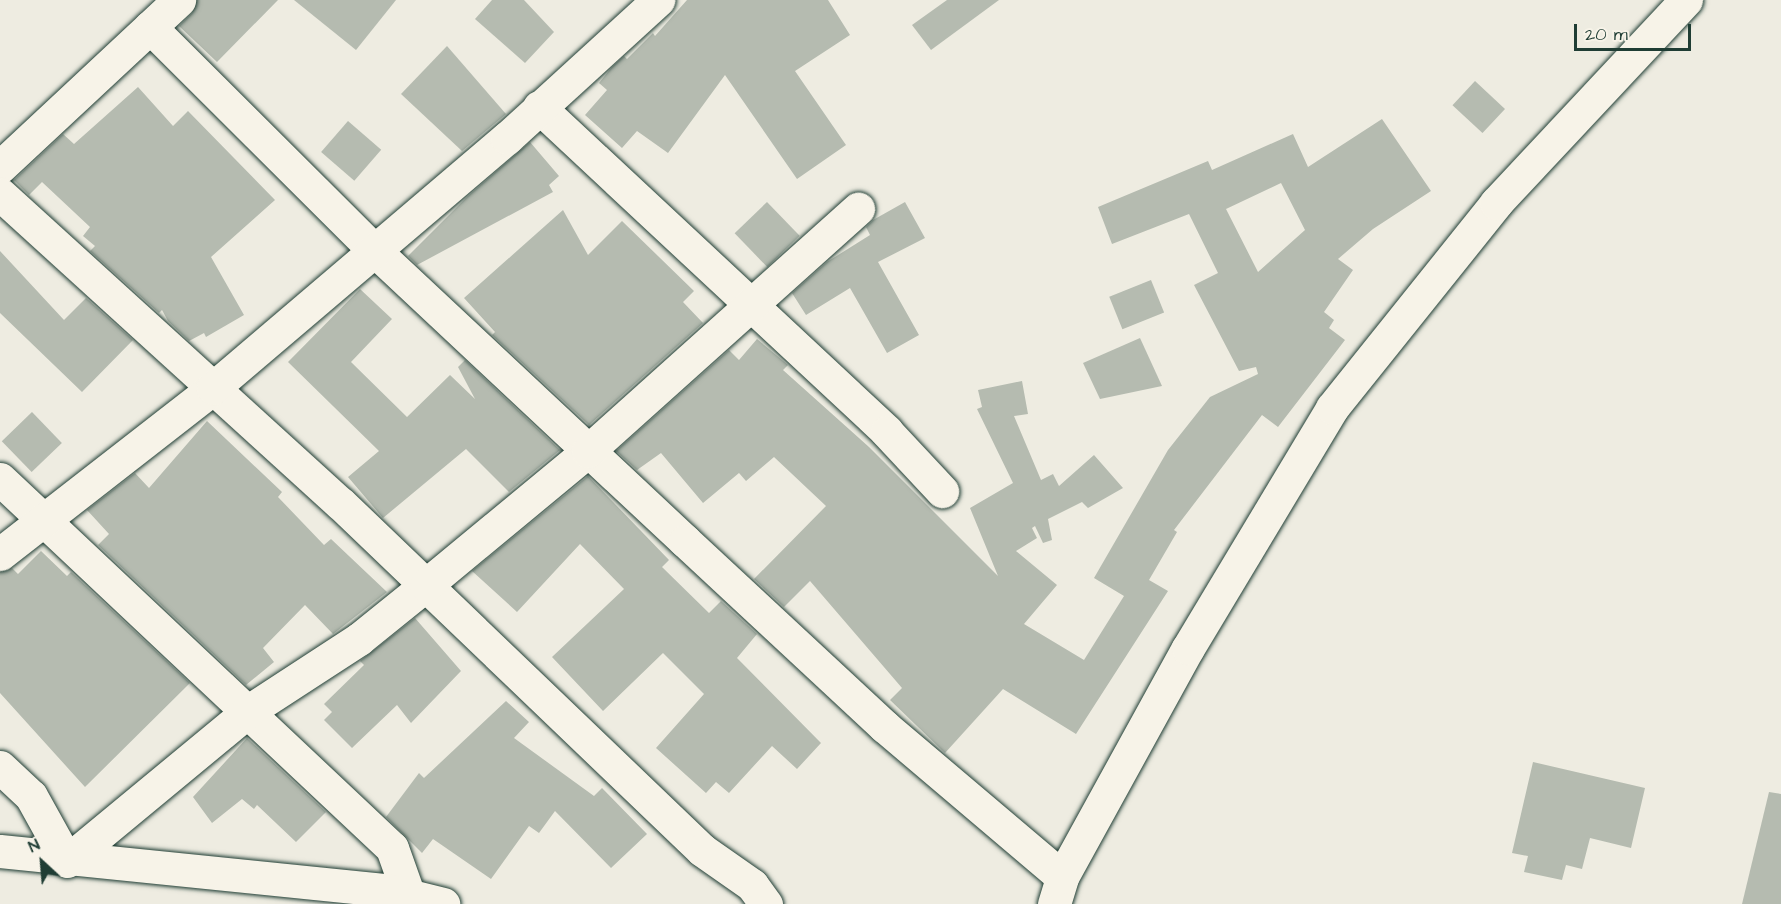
<!DOCTYPE html>
<style>
body{margin:0}
#map{position:relative;width:1781px;height:904px;overflow:hidden;background:#eeece1;font-family:"Architects Daughter",sans-serif}
div>[style]{position:absolute}
.building>*{inset:0;background:#b5bbb0;transform-origin:0 0}
.roads{filter:drop-shadow(0 0 2px #1f3d34) drop-shadow(0 0 2px #1f3d34)}
.minor>*{height:33px;margin:-16.5px;padding:0 16.5px;transform-origin:16.5px;border-radius:16.5px;background:#f7f3e8}
.secondary>*{height:33px;margin:-16.5px;padding:0 16.5px;transform-origin:16.5px;border-radius:16.5px;background:#f7f3e8}
span{translate:-50% -50%;white-space:nowrap;text-align:center;line-height:1.15;-webkit-text-stroke:4.5px #f7f3e8;paint-order:stroke}
.north{position:absolute;left:12px;top:832px;width:60px;height:60px;-webkit-text-stroke:4px #f7f3e8;paint-order:stroke;rotate:334deg;font-size:16px;font-weight:700;line-height:24px;text-align:center;color:#1f3d34}
.north::after{content:'';display:block;margin:auto;width:21px;height:27px;background:#1f3d34;clip-path:polygon(50% 0,100% 100%,50% 72%,0 100%)}
.scale{position:absolute;left:1574px;top:24px;width:117px;height:27px;box-sizing:border-box;border:3px solid #1f3d34;border-top:0;padding-left:8px;font-size:18px;line-height:21px;white-space:nowrap;color:#1f3d34;-webkit-text-stroke:4px #f7f3e8;paint-order:stroke}
</style>
<div id="map">
<div class="building">
<i style="clip-path:polygon(197px 0,278px 0,217px 62px,179px 26px,192px 13px)"></i>
<i style="clip-path:polygon(294px 0,396px 0,356px 50px)"></i>
<i style="clip-path:polygon(492px 0,524px 0,554px 32px,525px 63px,475px 19px)"></i>
<i style="clip-path:polygon(687px 0,828px 0,850px 35px,795px 71px,846px 145px,797px 179px,725px 75px,668px 153px,637px 131px,622px 148px,585px 115px,607px 90px,599px 83px,612px 67px,624px 56px,627px 59px,653px 33px,655px 36px)"></i>
<i style="clip-path:polygon(947px 0,999px 0,931px 50px,912px 25px)"></i>
<i style="clip-path:polygon(447px 46px,506px 114px,462px 151px,401px 94px)"></i>
<i style="left:1475px;top:81px;width:41px;height:33px;rotate:43deg"></i>
<i style="clip-path:polygon(138px 87px,173px 126px,188px 111px,275px 200px,211px 257px,244px 315px,206px 337px,204px 333px,189px 341px,168px 321px,162px 310px,159px 313px,90px 251px,95px 246px,83px 236px,90px 227px,42px 182px,29px 195px,14px 180px,63px 134px,74px 144px)"></i>
<i style="clip-path:polygon(evenodd,1382px 119px,1431px 191px,1373px 229px,1338px 259px,1353px 270px,1324px 312px,1334px 320px,1329px 328px,1345px 340px,1278px 427px,1262px 415px,1174px 530px,1177px 532px,1149px 580px,1168px 591px,1076px 734px,1003px 689px,945px 753px,890px 700px,902px 688px,810px 581px,784px 607px,754px 579px,826px 506px,774px 457px,746px 481px,739px 473px,703px 503px,661px 453px,637px 470px,616px 451px,729px 350px,739px 360px,757px 339px,788px 365px,783px 370px,869px 447px,998px 576px,970px 508px,1013px 483px,977px 409px,982px 407px,978px 390px,1022px 381px,1028px 414px,1014px 416px,1041px 480px,1053px 474px,1059px 486px,1094px 455px,1123px 488px,1088px 508px,1082px 502px,1048px 519px,1052px 540px,1043px 543px,1035px 526px,1032px 528px,1037px 538px,1016px 551px,1057px 585px,1024px 624px,1084px 660px,1124px 596px,1094px 578px,1168px 450px,1210px 397px,1258px 374px,1256px 367px,1239px 371px,1194px 285px,1218px 273px,1189px 214px,1112px 244px,1098px 207px,1208px 161px,1212px 170px,1293px 134px,1308px 167px,1382px 119px,1281px 183px,1305px 230px,1258px 272px,1226px 209px,1281px 183px)"></i>
<i style="left:348px;top:121px;width:44px;height:41px;rotate:41deg"></i>
<i style="clip-path:polygon(530px 142px,559px 176px,549px 185px,553px 192px,417px 265px,408px 256px,468px 196px)"></i>
<i style="left:767px;top:202px;width:47px;height:45px;rotate:46deg"></i>
<i style="clip-path:polygon(905px 202px,925px 238px,878px 262px,919px 335px,887px 353px,850px 288px,806px 315px,792px 293px,827px 262px,870px 235px,866px 227px,873px 220px)"></i>
<i style="clip-path:polygon(563px 210px,588px 255px,622px 221px,694px 291px,683px 302px,703px 323px,589px 425px,492px 335px,495px 332px,464px 298px)"></i>
<i style="clip-path:polygon(0 251px,64px 320px,86px 298px,133px 340px,82px 392px,0 313px)"></i>
<i style="left:1151px;top:280px;width:35px;height:45px;rotate:68deg"></i>
<i style="clip-path:polygon(360px 289px,392px 319px,351px 362px,407px 417px,450px 375px,475px 399px,458px 367px,465px 360px,560px 450px,509px 492px,466px 449px,383px 518px,348px 477px,379px 451px,288px 362px)"></i>
<i style="clip-path:polygon(1140px 338px,1162px 386px,1100px 399px,1083px 363px)"></i>
<i style="left:32px;top:412px;width:43px;height:42px;rotate:46deg"></i>
<i style="clip-path:polygon(207px 421px,282px 492px,278px 497px,324px 545px,331px 539px,387px 592px,333px 634px,305px 605px,263px 648px,274px 662px,246px 685px,98px 545px,109px 534px,87px 510px,135px 473px,149px 488px)"></i>
<i style="clip-path:polygon(588px 476px,669px 560px,662px 567px,709px 613px,721px 601px,757px 634px,737px 658px,821px 743px,797px 769px,772px 746px,729px 793px,716px 782px,706px 793px,656px 748px,704px 694px,663px 653px,603px 711px,552px 657px,624px 589px,580px 544px,517px 612px,472px 571px)"></i>
<i style="clip-path:polygon(41px 551px,67px 576px,71px 572px,190px 683px,85px 787px,0 693px,0 572px,12px 568px,18px 574px)"></i>
<i style="clip-path:polygon(415px 618px,461px 671px,411px 723px,397px 705px,352px 748px,324px 720px,332px 712px,324px 704px,364px 665px,360px 661px)"></i>
<i style="clip-path:polygon(506px 701px,529px 722px,514px 738px,594px 796px,602px 788px,647px 834px,611px 868px,555px 811px,539px 833px,529px 826px,491px 879px,433px 839px,422px 853px,386px 817px,419px 773px,424px 778px)"></i>
<i style="clip-path:polygon(247px 738px,326px 812px,296px 842px,257px 805px,254px 809px,242px 799px,212px 823px,193px 797px)"></i>
<i style="clip-path:polygon(1533px 762px,1645px 788px,1631px 848px,1590px 838px,1582px 869px,1566px 865px,1562px 880px,1524px 872px,1528px 856px,1512px 853px)"></i>
<i style="clip-path:polygon(1769px 792px,1781px 794px,1781px 904px,1742px 904px)"></i>
</div>
<div class="roads">
<div class="minor">
<i style="left:150px;top:27px;width:316px;rotate:44.9deg"></i>
<i style="left:374px;top:250px;width:426px;rotate:43.1deg"></i>
<i style="left:685px;top:541px;width:272px;rotate:42.9deg"></i>
<i style="left:884px;top:726px;width:233px;rotate:40.3deg"></i>
<i style="left:539px;top:107px;width:476px;rotate:43deg"></i>
<i style="left:887px;top:432px;width:81px;rotate:47deg"></i>
<i style="left:0;top:167px;width:245px;rotate:-43deg"></i>
<i style="left:0;top:194px;width:459px;rotate:42.3deg"></i>
<i style="left:340px;top:503px;width:501px;rotate:43.79deg"></i>
<i style="left:702px;top:850px;width:61px;rotate:35deg"></i>
<i style="left:752px;top:885px;width:24px;rotate:54deg"></i>
<i style="left:0;top:479px;width:538px;rotate:43.27deg"></i>
<i style="left:392px;top:848px;width:51px;rotate:70.5deg"></i>
<i style="left:0;top:554px;width:270px;rotate:-37.9deg"></i>
<i style="left:213px;top:388px;width:386px;rotate:-40.4deg"></i>
<i style="left:507px;top:138px;width:205px;rotate:-42.4deg"></i>
<i style="left:0;top:767px;width:42px;rotate:43.1deg"></i>
<i style="left:31px;top:796px;width:74px;rotate:61deg"></i>
<i style="left:67px;top:861px;width:234px;rotate:-39.6deg"></i>
<i style="left:247px;top:712px;width:134px;rotate:-33.1deg"></i>
<i style="left:359px;top:639px;width:86px;rotate:-38.9deg"></i>
<i style="left:426px;top:585px;width:210px;rotate:-39.6deg"></i>
<i style="left:588px;top:451px;width:363px;rotate:-41.9deg"></i>
<i style="left:1054px;top:904px;width:28px;rotate:-73deg"></i>
<i style="left:1062px;top:877px;width:261px;rotate:-61.2deg"></i>
<i style="left:1188px;top:648px;width:280px;rotate:-59deg"></i>
<i style="left:1332px;top:408px;width:263px;rotate:-51.3deg"></i>
<i style="left:1496px;top:203px;width:278px;rotate:-46.9deg"></i>
</div>
<div class="secondary">
<i style="left:0;top:851px;width:393px;rotate:5.8deg"></i>
<i style="left:391px;top:891px;width:54px;rotate:14deg"></i>
</div>
</div>
<div class="north">N</div>
<div class="scale">20 m</div>
</div>
